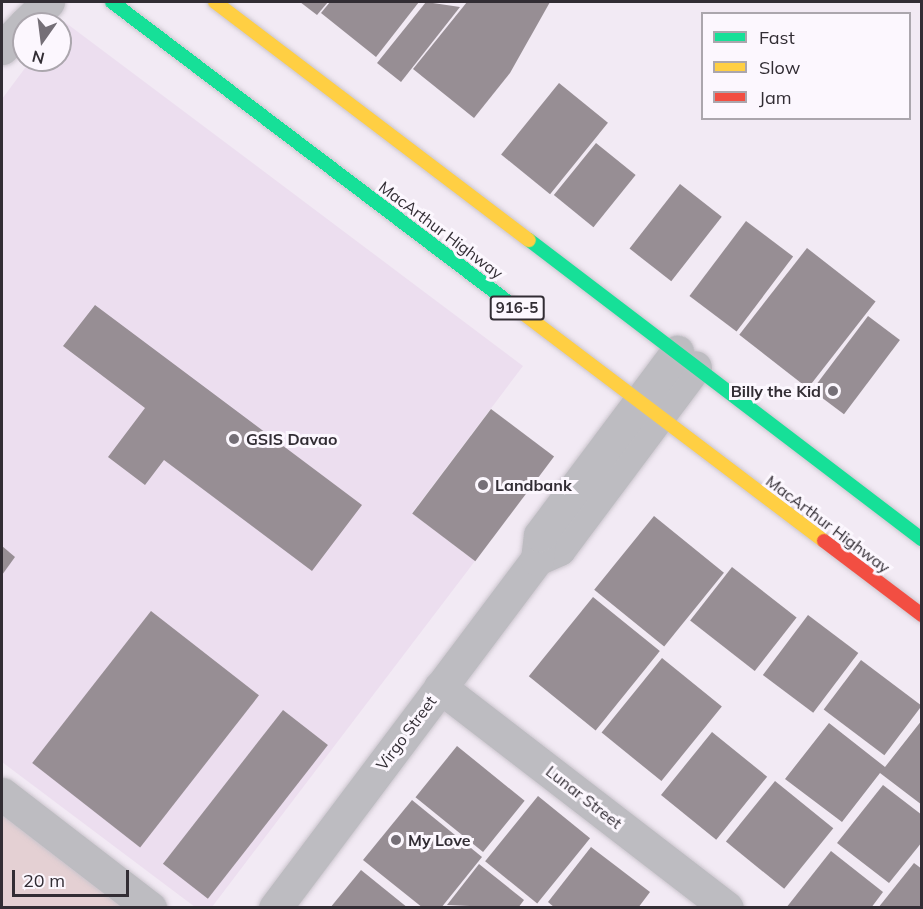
<!DOCTYPE html>
<style>
body{margin:0}
#map{position:relative;width:923px;height:909px;overflow:hidden;background:#f2eaf4;font-family:Mulish,sans-serif}
div>[style]{position:absolute}
.built>*{inset:0;background:#ecdeef}
.green>*{inset:0;background:#e4d0d3}
.building>*{inset:0;background:#978e94;transform-origin:0 0}
.roads{filter:drop-shadow(0 0 2px #cbc5cd) drop-shadow(0 0 2px #cbc5cd)}
.street>*{height:33px;margin:-16.5px;padding:0 16.5px;transform-origin:16.5px;border-radius:16.5px;background:#bdbcc1}
.fast>*{height:14px;margin:-7px;padding:0 7px;transform-origin:7px;border-radius:7px;background:#16e098}
.slow>*{height:14px;margin:-7px;padding:0 7px;transform-origin:7px;border-radius:7px;background:#ffcf43}
.jam>*{height:14px;margin:-7px;padding:0 7px;transform-origin:7px;border-radius:7px;background:#f24e42}
.dots>*{width:16px;height:16px;translate:-50% -50%;box-sizing:border-box;border:3px solid #fcf7fe;border-radius:50%}
span{translate:-50% -50%;white-space:nowrap;text-align:center;line-height:1.15;-webkit-text-stroke:6px #fcf7fe;paint-order:stroke}
.shield-label span{padding:2px 4px;background:#fcf7fe;border:2px solid;border-radius:4px;-webkit-text-stroke-width:0}
.shield-label{font-size:15px;color:#322d34;font-weight:700}
.street-label{font-size:16px;color:#322d34}
.poi-label{font-size:16px;color:#322d34;font-weight:700}
.right{translate:-100% -50%;text-align:right}
.left{translate:0 -50%;text-align:left}
.frame{position:absolute;inset:0;border:3px solid #322d34;pointer-events:none}
.legend{position:absolute;left:701px;top:12px;width:210px;height:108px;box-sizing:border-box;background:#fcf7fe;border:2px solid #aba6ad;margin:0;padding:8px 10px;list-style:none;font-size:18px;color:#322d34}
.legend li{display:flex;align-items:center;gap:12px;height:30px}
.legend b{width:30px;border:2px solid #aba6ad}
.north{position:absolute;left:12px;top:12px;width:60px;height:60px;box-sizing:border-box;background:#fcf7fe;border:2px solid #aba6ad;border-radius:50%;rotate:194deg;font-size:16px;font-weight:700;line-height:24px;text-align:center;color:#322d34}
.north::after{content:'';display:block;margin:auto;width:21px;height:27px;background:#756f77;clip-path:polygon(50% 0,100% 100%,50% 72%,0 100%)}
.scale{position:absolute;left:12px;top:870px;width:117px;height:27px;box-sizing:border-box;border:3px solid #322d34;border-top:0;padding-left:8px;font-size:18px;line-height:21px;white-space:nowrap;color:#322d34;-webkit-text-stroke:4px #fcf7fe;paint-order:stroke}
</style>
<div id="map">
<div class="built">
<i style="clip-path:polygon(62px 20px,523px 366px,412px 513px,475px 561px,212px 907px,195px 907px,2px 762px,2px 99px,31px 60px,60px 60px)"></i>
</div>
<div class="green">
<i style="clip-path:polygon(2px 808px,128px 907px,2px 907px)"></i>
</div>
<div class="building">
<i style="clip-path:polygon(300px 2px,328px 2px,317px 15px)"></i>
<i style="clip-path:polygon(330px 2px,419px 2px,376px 57px,321px 13px)"></i>
<i style="clip-path:polygon(426px 2px,460px 7px,401px 82px,377px 63px)"></i>
<i style="clip-path:polygon(467px 2px,550px 2px,510px 73px,474px 118px,413px 69px)"></i>
<i style="left:559px;top:83px;width:63px;height:92px;rotate:39deg"></i>
<i style="left:596px;top:143px;width:51px;height:67px;rotate:39deg"></i>
<i style="left:680px;top:184px;width:53px;height:82px;rotate:38deg"></i>
<i style="left:746px;top:221px;width:59px;height:94px;rotate:37deg"></i>
<i style="left:807px;top:248px;width:87px;height:110px;rotate:38deg"></i>
<i style="clip-path:polygon(95px 305px,362px 505px,312px 571px,164px 460px,145px 485px,108px 457px,145px 408px,63px 346px)"></i>
<i style="left:868px;top:316px;width:40px;height:93px;rotate:37deg"></i>
<i style="left:491px;top:409px;width:79px;height:131px;rotate:37deg"></i>
<i style="left:654px;top:516px;width:90px;height:95px;rotate:39deg"></i>
<i style="clip-path:polygon(2px 546px,15px 557px,2px 575px)"></i>
<i style="left:732px;top:567px;width:82px;height:68px;rotate:38deg"></i>
<i style="left:593px;top:597px;width:86px;height:102px;rotate:39deg"></i>
<i style="left:151px;top:611px;width:137px;height:193px;rotate:38deg"></i>
<i style="left:808px;top:615px;width:63px;height:75px;rotate:37deg"></i>
<i style="left:662px;top:658px;width:77px;height:96px;rotate:39deg"></i>
<i style="left:861px;top:660px;width:76px;height:62px;rotate:37deg"></i>
<i style="left:283px;top:710px;width:57px;height:195px;rotate:38deg"></i>
<i style="clip-path:polygon(922px 720px,922px 805px,880px 773px,842px 822px,785px 779px,829px 723px,885px 767px)"></i>
<i style="left:712px;top:732px;width:71px;height:81px;rotate:39deg"></i>
<i style="left:457px;top:746px;width:87px;height:66px;rotate:39deg"></i>
<i style="left:775px;top:781px;width:75px;height:78px;rotate:39deg"></i>
<i style="clip-path:polygon(883px 785px,922px 815px,922px 842px,889px 883px,837px 843px)"></i>
<i style="left:538px;top:796px;width:67px;height:84px;rotate:39deg"></i>
<i style="clip-path:polygon(412px 800px,482px 857px,441px 908px,423px 908px,363px 860px)"></i>
<i style="clip-path:polygon(591px 847px,650px 892px,638px 908px,555px 908px,548px 902px)"></i>
<i style="clip-path:polygon(831px 851px,883px 892px,871px 908px,786px 908px)"></i>
<i style="clip-path:polygon(914px 863px,922px 869px,922px 908px,878px 908px)"></i>
<i style="clip-path:polygon(479px 864px,524px 900px,518px 908px,447px 905px)"></i>
<i style="clip-path:polygon(361px 870px,408px 908px,330px 908px)"></i>
</div>
<div class="roads">
<div class="street">
<i style="left:25px;top:24px;width:32px;rotate:-44deg"></i>
<i style="left:2px;top:48px;width:32px;rotate:-46deg"></i>
<i style="left:537px;top:559px;width:24px;rotate:-24deg"></i>
<i style="left:559px;top:549px;width:227px;rotate:-53.2deg"></i>
<i style="left:440px;top:687px;width:362px;rotate:37.6deg"></i>
<i style="left:2px;top:794px;width:187px;rotate:37.6deg"></i>
<i style="left:275px;top:908px;width:436px;rotate:-53.1deg"></i>
<i style="left:537px;top:559px;width:24px;rotate:-83deg"></i>
<i style="left:540px;top:535px;width:229px;rotate:-53.2deg"></i>
</div>
<div class="fast">
<i style="left:112px;top:2px;width:512px;rotate:37.14deg"></i>
<i style="left:529px;top:240px;width:494px;rotate:37.3deg"></i>
</div>
<div class="slow">
<i style="left:215px;top:2px;width:394px;rotate:37.2deg"></i>
<i style="left:520px;top:311px;width:381px;rotate:37.1deg"></i>
</div>
<div class="jam">
<i style="left:824px;top:541px;width:123px;rotate:37.1deg"></i>
</div>
</div>
<div class="dots">
<i style="left:833px;top:391px;background:#756f77"></i>
<i style="left:234px;top:439px;background:#756f77"></i>
<i style="left:483px;top:485px;background:#756f77"></i>
<i style="left:396px;top:840px;background:#756f77"></i>
</div>
<div class="shield-label">
<span style="left:517px;top:308px">916-5</span>
</div>
<div class="street-label">
<span style="left:441px;top:230px;rotate:37deg">MacArthur Highway</span>
<span style="left:828px;top:524px;rotate:37deg">MacArthur Highway</span>
<span style="left:406px;top:733px;rotate:-53deg">Virgo Street</span>
<span style="left:584px;top:797px;rotate:38deg">Lunar Street</span>
</div>
<div class="poi-label">
<span class="right" style="left:821px;top:391px">Billy the Kid</span>
<span class="left" style="left:246px;top:439px">GSIS Davao</span>
<span class="left" style="left:495px;top:485px">Landbank</span>
<span class="left" style="left:408px;top:840px">My Love</span>
</div>
<div class="frame"></div>
<ul class="legend">
<li><b style="height:8px;background:#16e098"></b>Fast</li>
<li><b style="height:8px;background:#ffcf43"></b>Slow</li>
<li><b style="height:8px;background:#f24e42"></b>Jam</li>
</ul>
<div class="north">N</div>
<div class="scale">20 m</div>
</div>
